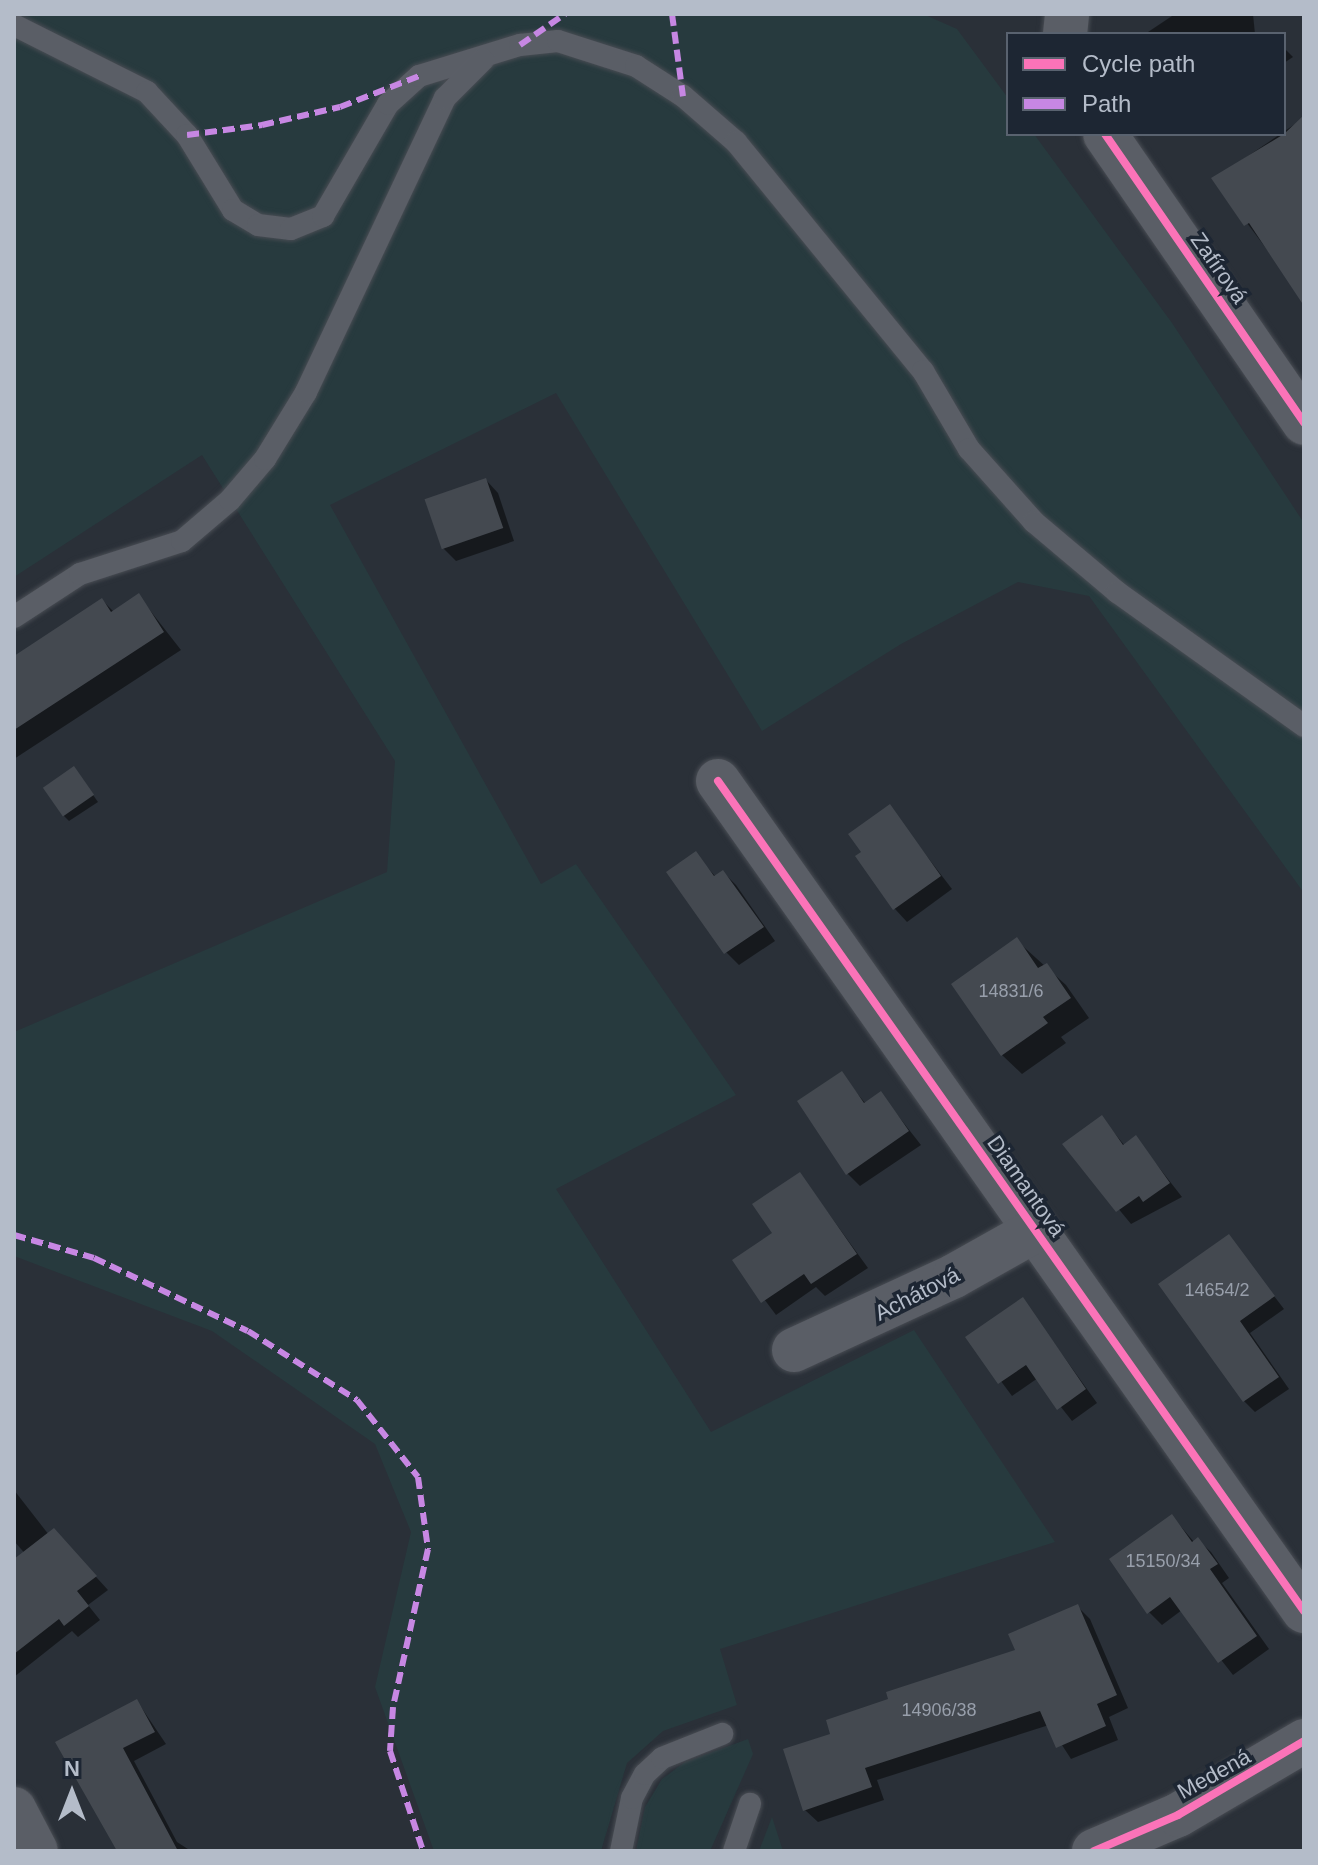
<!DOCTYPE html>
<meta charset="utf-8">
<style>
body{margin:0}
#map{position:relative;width:1318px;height:1865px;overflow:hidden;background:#2a3038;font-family:Arial,sans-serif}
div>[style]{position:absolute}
.green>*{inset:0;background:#273a3e}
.shadow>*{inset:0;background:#0007}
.building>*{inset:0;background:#444950;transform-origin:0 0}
.roads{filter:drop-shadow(0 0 2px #484c53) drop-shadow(0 0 2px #484c53)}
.service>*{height:22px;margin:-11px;padding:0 11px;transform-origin:11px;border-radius:11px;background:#5a5e66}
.minor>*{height:44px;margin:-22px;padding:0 22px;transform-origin:22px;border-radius:22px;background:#5a5e66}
.tertiary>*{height:44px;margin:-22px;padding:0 22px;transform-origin:22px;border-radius:22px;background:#5a5e66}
.quiet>*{height:6px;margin-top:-3px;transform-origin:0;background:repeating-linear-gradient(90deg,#c787e3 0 12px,transparent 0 18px)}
.cycleway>*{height:8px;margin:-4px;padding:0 4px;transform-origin:4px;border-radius:4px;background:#fb73b8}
span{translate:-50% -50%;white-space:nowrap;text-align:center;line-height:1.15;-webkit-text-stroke:7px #1d2633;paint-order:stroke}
.number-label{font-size:18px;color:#989fab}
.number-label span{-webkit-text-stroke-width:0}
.street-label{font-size:22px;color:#b4bcc9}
.frame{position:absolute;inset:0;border:16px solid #b4bcc9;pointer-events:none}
.legend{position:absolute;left:1006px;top:32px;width:280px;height:104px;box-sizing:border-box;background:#1d2633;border:2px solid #59626f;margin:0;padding:10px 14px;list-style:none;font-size:24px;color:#b4bcc9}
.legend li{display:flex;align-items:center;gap:16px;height:40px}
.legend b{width:40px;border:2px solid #59626f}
.north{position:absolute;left:32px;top:1753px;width:80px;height:80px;-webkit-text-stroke:6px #1d2633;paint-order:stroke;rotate:0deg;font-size:22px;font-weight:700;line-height:32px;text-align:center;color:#b4bcc9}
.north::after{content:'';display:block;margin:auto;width:28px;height:36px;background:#b4bcc9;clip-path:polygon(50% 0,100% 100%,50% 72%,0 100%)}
</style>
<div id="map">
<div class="green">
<i style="clip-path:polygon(14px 14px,923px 14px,957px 29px,1008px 98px,1008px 134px,1034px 134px,1172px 323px,1304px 523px,1304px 893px,1089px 596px,1018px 582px,901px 644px,762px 731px,556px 393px,330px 505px,541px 884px,576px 864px,736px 1095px,556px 1189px,711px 1432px,914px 1330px,1055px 1542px,720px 1649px,737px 1705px,663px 1731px,627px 1763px,601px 1851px,434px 1851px,375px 1687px,411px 1532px,375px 1444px,212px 1331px,14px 1256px,14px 1032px,387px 872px,395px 761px,202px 455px,14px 577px)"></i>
<i style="clip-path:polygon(748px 1739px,753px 1754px,710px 1851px,636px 1851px,645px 1807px,662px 1779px,685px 1762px)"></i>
<i style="clip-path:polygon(772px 1817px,783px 1851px,759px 1851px)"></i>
</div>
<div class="shadow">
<i style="clip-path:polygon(1175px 14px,1253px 14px,1255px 34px,1145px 34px)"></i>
<i style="clip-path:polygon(1284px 48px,1293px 57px,1284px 63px)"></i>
<i style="clip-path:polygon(1304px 118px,1304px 299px,1214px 179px)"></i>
<i style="clip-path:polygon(486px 480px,498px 493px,514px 541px,456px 561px,443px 548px)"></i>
<i style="clip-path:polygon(138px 595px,181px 650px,14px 759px,14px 658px,102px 600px,114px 612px)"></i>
<i style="clip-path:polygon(74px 768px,98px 802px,69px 821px,63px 815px)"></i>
<i style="clip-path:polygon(889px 807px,952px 889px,907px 922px,895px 909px,864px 852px)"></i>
<i style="clip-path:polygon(695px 854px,716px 877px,723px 872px,736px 885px,775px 941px,739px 965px,726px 952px)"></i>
<i style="clip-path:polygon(1016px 940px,1066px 985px,1089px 1018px,1061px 1037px,1066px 1043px,1022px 1074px,1002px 1055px)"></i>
<i style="clip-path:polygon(841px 1074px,866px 1104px,881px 1094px,921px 1145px,860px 1186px,847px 1173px)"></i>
<i style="clip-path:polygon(1102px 1118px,1125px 1146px,1136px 1138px,1182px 1197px,1131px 1224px,1065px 1144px)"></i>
<i style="clip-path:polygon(800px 1174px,868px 1268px,825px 1296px,816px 1287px,776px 1315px,735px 1260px,774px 1234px)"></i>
<i style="clip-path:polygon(1229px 1237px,1284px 1309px,1250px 1333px,1289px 1389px,1255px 1412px,1244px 1401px)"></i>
<i style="clip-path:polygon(1023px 1300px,1097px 1403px,1072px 1421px,1038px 1378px,1012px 1396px,968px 1337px)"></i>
<i style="clip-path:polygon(14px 1490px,49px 1535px,66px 1544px,108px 1590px,88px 1605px,100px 1620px,78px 1637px,72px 1631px,14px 1677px,14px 1568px,28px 1557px,14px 1541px)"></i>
<i style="clip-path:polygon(1172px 1516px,1194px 1542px,1198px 1540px,1211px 1552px,1229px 1578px,1222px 1583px,1269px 1649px,1233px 1675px,1182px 1610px,1162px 1625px,1149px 1612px)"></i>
<i style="clip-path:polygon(1077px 1606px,1090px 1619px,1128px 1708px,1109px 1717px,1118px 1740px,1071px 1759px,1049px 1725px,877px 1780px,884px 1800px,818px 1822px,805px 1810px,832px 1735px,1017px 1652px)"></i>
<i style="clip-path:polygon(137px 1701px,166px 1744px,134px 1761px,177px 1842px,191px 1851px,119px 1851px,58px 1743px)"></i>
</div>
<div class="building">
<i style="clip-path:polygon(1304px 115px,1304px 306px,1249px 223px,1244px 226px,1211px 178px,1284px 134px)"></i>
<i style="left:486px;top:478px;width:53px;height:65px;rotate:71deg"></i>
<i style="clip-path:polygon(139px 593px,164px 632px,14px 730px,14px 656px,102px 598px,111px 612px)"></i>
<i style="left:74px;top:766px;width:35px;height:38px;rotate:55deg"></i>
<i style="clip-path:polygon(890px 804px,941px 876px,893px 910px,855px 856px,861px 852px,848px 834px)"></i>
<i style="clip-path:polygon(696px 851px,714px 876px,723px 870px,764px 927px,724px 954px,666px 872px)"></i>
<i style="clip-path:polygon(1017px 937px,1038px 968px,1047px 963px,1071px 998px,1043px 1017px,1048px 1023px,1001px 1056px,951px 984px)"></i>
<i style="clip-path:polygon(842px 1071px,864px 1103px,881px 1091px,909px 1131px,846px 1175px,797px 1101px)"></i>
<i style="clip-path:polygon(1102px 1115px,1123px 1145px,1136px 1135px,1170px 1183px,1143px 1202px,1139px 1196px,1116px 1212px,1062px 1144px)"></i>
<i style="clip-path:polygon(800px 1172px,857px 1254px,811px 1284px,804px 1274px,761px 1303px,732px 1260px,772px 1233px,752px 1204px)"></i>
<i style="clip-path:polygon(1229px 1234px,1275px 1296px,1240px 1321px,1279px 1377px,1243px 1402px,1158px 1284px)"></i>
<i style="clip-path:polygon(1023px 1297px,1086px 1389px,1057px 1410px,1026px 1365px,998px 1384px,965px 1337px)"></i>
<i style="clip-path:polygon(1172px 1514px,1192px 1542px,1198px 1537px,1218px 1564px,1210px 1569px,1257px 1636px,1218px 1663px,1170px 1597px,1147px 1614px,1109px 1559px)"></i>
<i style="clip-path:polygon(54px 1528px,97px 1576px,77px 1591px,89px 1606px,64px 1626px,59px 1619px,14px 1654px,14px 1559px)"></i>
<i style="clip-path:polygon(1078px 1604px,1117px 1695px,1097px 1704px,1106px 1726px,1056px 1748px,1040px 1711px,865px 1768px,872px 1787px,803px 1811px,783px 1749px,830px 1734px,826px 1720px,888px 1699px,886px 1692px,1015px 1650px,1008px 1634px)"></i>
<i style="clip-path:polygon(137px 1699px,155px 1732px,123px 1748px,178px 1851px,117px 1851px,55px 1742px)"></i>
</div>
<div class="roads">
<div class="service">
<i style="left:14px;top:25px;width:149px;rotate:26.7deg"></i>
<i style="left:147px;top:92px;width:59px;rotate:47.1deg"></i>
<i style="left:187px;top:135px;width:88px;rotate:58.5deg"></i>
<i style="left:233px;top:210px;width:29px;rotate:31deg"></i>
<i style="left:258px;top:225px;width:33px;rotate:7deg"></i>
<i style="left:291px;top:229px;width:35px;rotate:-22deg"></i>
<i style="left:323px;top:216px;width:129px;rotate:-59.9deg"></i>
<i style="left:388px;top:104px;width:42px;rotate:-42.1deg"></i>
<i style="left:419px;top:76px;width:106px;rotate:-17.1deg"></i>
<i style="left:520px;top:45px;width:38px;rotate:-6deg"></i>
<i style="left:558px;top:41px;width:82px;rotate:17.8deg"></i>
<i style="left:636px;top:66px;width:56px;rotate:32.6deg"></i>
<i style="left:683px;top:96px;width:70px;rotate:41deg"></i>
<i style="left:736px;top:142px;width:296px;rotate:50.8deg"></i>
<i style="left:923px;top:371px;width:91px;rotate:59.5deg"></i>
<i style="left:969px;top:449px;width:98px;rotate:48.3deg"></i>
<i style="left:1034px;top:522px;width:109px;rotate:40.1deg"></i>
<i style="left:1117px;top:592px;width:230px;rotate:35.6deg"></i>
<i style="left:14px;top:617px;width:79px;rotate:-33.1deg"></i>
<i style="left:80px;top:574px;width:107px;rotate:-17.9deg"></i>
<i style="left:182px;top:541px;width:63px;rotate:-40.5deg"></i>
<i style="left:230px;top:500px;width:54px;rotate:-49.5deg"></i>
<i style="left:265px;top:459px;width:79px;rotate:-58.5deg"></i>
<i style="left:306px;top:392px;width:325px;rotate:-64.7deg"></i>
<i style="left:445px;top:98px;width:54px;rotate:-45deg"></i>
<i style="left:621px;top:1851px;width:54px;rotate:-78.3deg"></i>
<i style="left:632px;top:1798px;width:27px;rotate:-62deg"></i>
<i style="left:645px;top:1774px;width:23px;rotate:-43deg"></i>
<i style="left:662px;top:1758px;width:65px;rotate:-21.8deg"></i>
<i style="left:734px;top:1851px;width:50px;rotate:-71.2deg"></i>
</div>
<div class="minor">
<i style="left:1065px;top:34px;width:20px;rotate:-84deg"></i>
<i style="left:1105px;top:134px;width:351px;rotate:55.4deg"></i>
<i style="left:718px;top:781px;width:1016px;rotate:54.78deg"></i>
<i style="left:794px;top:1350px;width:176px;rotate:-24.8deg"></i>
<i style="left:954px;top:1276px;width:94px;rotate:-29.3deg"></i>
<i style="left:14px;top:1809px;width:47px;rotate:62.4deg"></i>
</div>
<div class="tertiary">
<i style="left:1094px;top:1851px;width:91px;rotate:-23.2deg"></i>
<i style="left:1178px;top:1815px;width:146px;rotate:-30.4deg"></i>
</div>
</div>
<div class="quiet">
<i style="left:672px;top:14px;width:83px;rotate:82.4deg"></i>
<i style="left:520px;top:45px;width:55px;rotate:-34.6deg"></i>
<i style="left:187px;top:135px;width:76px;rotate:-7.6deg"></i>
<i style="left:262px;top:125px;width:80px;rotate:-13deg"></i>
<i style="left:340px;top:107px;width:85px;rotate:-21.4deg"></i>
<i style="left:14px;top:1235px;width:83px;rotate:16deg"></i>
<i style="left:94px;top:1258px;width:170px;rotate:25.4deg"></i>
<i style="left:248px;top:1331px;width:129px;rotate:32.3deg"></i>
<i style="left:357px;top:1400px;width:98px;rotate:51.6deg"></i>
<i style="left:418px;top:1477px;width:73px;rotate:82.1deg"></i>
<i style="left:428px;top:1549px;width:162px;rotate:102.5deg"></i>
<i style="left:393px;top:1707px;width:44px;rotate:93.9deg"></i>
<i style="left:390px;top:1751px;width:105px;rotate:71.7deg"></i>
</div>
<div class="cycleway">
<i style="left:1105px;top:134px;width:351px;rotate:55.4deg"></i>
<i style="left:718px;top:781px;width:1016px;rotate:54.78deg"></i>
<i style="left:1094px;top:1851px;width:91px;rotate:-23.2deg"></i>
<i style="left:1178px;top:1815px;width:146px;rotate:-30.4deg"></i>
</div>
<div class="number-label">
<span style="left:1011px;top:991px">14831/6</span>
<span style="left:1217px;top:1290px">14654/2</span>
<span style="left:1163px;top:1561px">15150/34</span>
<span style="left:939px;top:1710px">14906/38</span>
</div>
<div class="street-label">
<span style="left:1219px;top:268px;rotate:55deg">Zafírová</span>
<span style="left:1026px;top:1186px;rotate:55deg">Diamantová</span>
<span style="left:917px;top:1294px;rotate:-27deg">Achátová</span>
<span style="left:1214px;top:1774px;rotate:-29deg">Medená</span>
</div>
<div class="frame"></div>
<ul class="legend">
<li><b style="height:10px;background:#fb73b8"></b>Cycle path</li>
<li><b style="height:10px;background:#c787e3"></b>Path</li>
</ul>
<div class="north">N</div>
</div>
